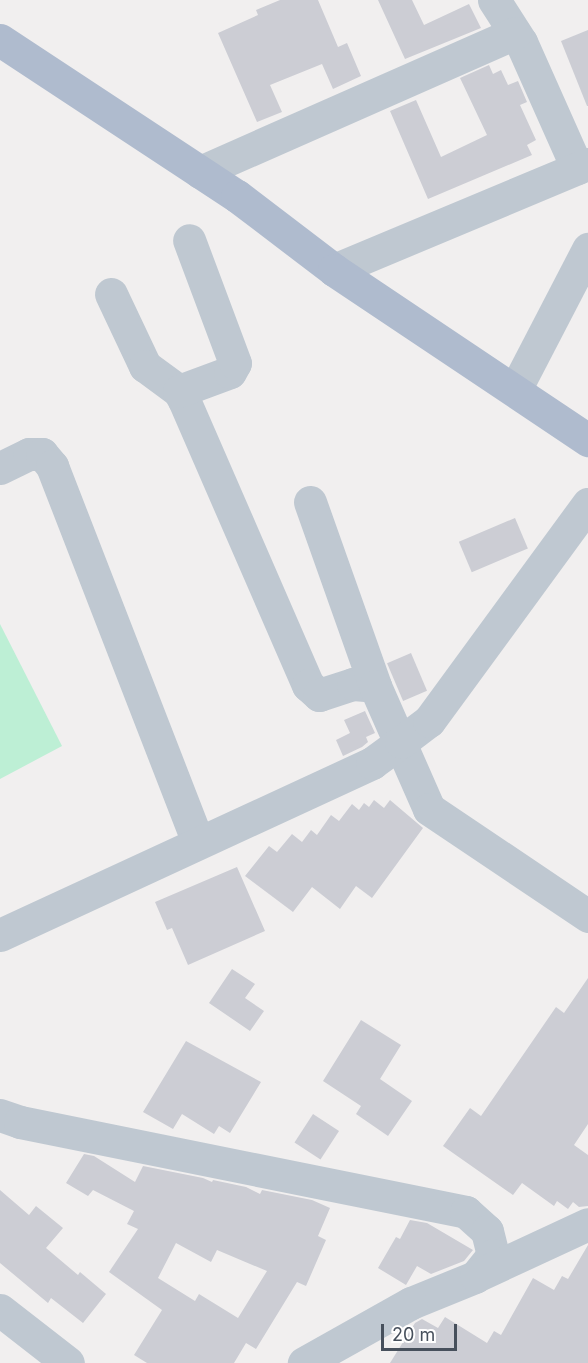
<!DOCTYPE html>
<style>
body{margin:0}
#map{position:relative;width:588px;height:1363px;overflow:hidden;background:#f1efef;font-family:Inter,sans-serif}
div>[style]{position:absolute}
.green>*{inset:0;background:#bdefd5}
.building>*{inset:0;background:#cccdd4;transform-origin:0 0}
.minor>*{height:33px;margin:-16.5px;padding:0 16.5px;transform-origin:16.5px;border-radius:16.5px;background:#bfc8d1}
.major>*{height:33px;margin:-16.5px;padding:0 16.5px;transform-origin:16.5px;border-radius:16.5px;background:#afbbce}
span{translate:-50% -50%;white-space:nowrap;text-align:center;line-height:1.15;-webkit-text-stroke:4.5px #fff;paint-order:stroke}
.scale{position:absolute;left:381px;top:1324px;width:76px;height:27px;box-sizing:border-box;border:3px solid #47505c;border-top:0;padding-left:8px;font-size:18px;line-height:21px;white-space:nowrap;color:#47505c;-webkit-text-stroke:4px #fff;paint-order:stroke}
</style>
<div id="map">
<div class="green">
<i style="clip-path:polygon(0 624px,62px 746px,0 779px)"></i>
</div>
<div class="building">
<i style="clip-path:polygon(280px 0,318px 0,338px 47px,347px 43px,361px 76px,333px 89px,322px 64px,270px 85px,282px 112px,257px 122px,218px 33px,258px 15px,256px 10px)"></i>
<i style="clip-path:polygon(378px 0,412px 0,424px 25px,469px 4px,481px 28px,405px 59px)"></i>
<i style="clip-path:polygon(588px 30px,588px 106px,587px 106px,561px 41px)"></i>
<i style="clip-path:polygon(489px 65px,493px 74px,501px 70px,508px 85px,518px 81px,527px 102px,520px 105px,536px 140px,527px 145px,532px 155px,428px 199px,390px 111px,416px 100px,441px 157px,487px 135px,460px 78px)"></i>
<i style="left:515px;top:518px;width:33px;height:61px;rotate:67deg"></i>
<i style="left:411px;top:653px;width:41px;height:26px;rotate:67deg"></i>
<i style="clip-path:polygon(365px 711px,375px 733px,366px 737px,368px 742px,362px 747px,343px 756px,336px 740px,350px 733px,344px 720px)"></i>
<i style="clip-path:polygon(374px 800px,384px 808px,390px 800px,423px 828px,372px 898px,356px 886px,340px 909px,312px 887px,293px 912px,245px 876px,269px 846px,277px 852px,292px 834px,302px 842px,311px 830px,317px 835px,331px 815px,339px 821px,352px 804px,359px 810px,364px 803px,369px 807px)"></i>
<i style="clip-path:polygon(237px 867px,265px 931px,188px 965px,172px 928px,167px 930px,155px 902px)"></i>
<i style="clip-path:polygon(232px 969px,255px 984px,245px 998px,264px 1011px,250px 1031px,209px 1003px)"></i>
<i style="clip-path:polygon(588px 978px,588px 1124px,574px 1145px,588px 1155px,588px 1206px,579px 1207px,573px 1202px,568px 1209px,557px 1201px,554px 1206px,522px 1183px,513px 1195px,443px 1146px,470px 1108px,481px 1116px,556px 1007px,564px 1013px)"></i>
<i style="clip-path:polygon(361px 1020px,401px 1045px,380px 1079px,412px 1101px,388px 1136px,356px 1114px,361px 1106px,323px 1081px)"></i>
<i style="clip-path:polygon(186px 1041px,261px 1082px,230px 1133px,219px 1126px,214px 1134px,182px 1114px,173px 1129px,143px 1112px)"></i>
<i style="left:313px;top:1114px;width:31px;height:34px;rotate:33deg"></i>
<i style="clip-path:polygon(evenodd,84px 1154px,94px 1156px,135px 1182px,143px 1166px,203px 1178px,212px 1182px,213px 1180px,246px 1187px,260px 1194px,262px 1190px,312px 1200px,330px 1208px,318px 1236px,326px 1240px,306px 1286px,297px 1282px,256px 1349px,246px 1343px,234px 1363px,147px 1363px,134px 1355px,162px 1310px,109px 1272px,138px 1229px,127px 1224px,134px 1211px,93px 1190px,88px 1196px,66px 1183px,84px 1154px,176px 1243px,211px 1262px,217px 1250px,267px 1271px,238px 1318px,199px 1294px,195px 1301px,158px 1278px,176px 1243px)"></i>
<i style="clip-path:polygon(0 1190px,29px 1215px,36px 1206px,63px 1228px,46px 1248px,78px 1275px,80px 1272px,106px 1294px,83px 1323px,51px 1298px,48px 1303px,0 1263px)"></i>
<i style="clip-path:polygon(410px 1220px,427px 1223px,473px 1250px,464px 1261px,431px 1274px,417px 1266px,406px 1285px,378px 1268px,396px 1237px,400px 1239px)"></i>
<i style="clip-path:polygon(588px 1245px,588px 1363px,390px 1363px,415px 1323px,422px 1319px,438px 1328px,445px 1317px,487px 1343px,494px 1331px,501px 1335px,533px 1278px,554px 1290px,562px 1276px,568px 1279px)"></i>
</div>
<div class="minor">
<i style="left:494px;top:0;width:50px;rotate:57.3deg"></i>
<i style="left:521px;top:42px;width:138px;rotate:66deg"></i>
<i style="left:200px;top:172px;width:344px;rotate:-23.8deg"></i>
<i style="left:334px;top:270px;width:275px;rotate:-22.7deg"></i>
<i style="left:111px;top:294px;width:80px;rotate:64.7deg"></i>
<i style="left:145px;top:366px;width:42px;rotate:36.3deg"></i>
<i style="left:179px;top:391px;width:10px;rotate:61deg"></i>
<i style="left:184px;top:400px;width:311px;rotate:66.5deg"></i>
<i style="left:308px;top:685px;width:15px;rotate:42deg"></i>
<i style="left:319px;top:695px;width:36px;rotate:-18deg"></i>
<i style="left:353px;top:684px;width:22px;rotate:5deg"></i>
<i style="left:515px;top:390px;width:159px;rotate:-62.6deg"></i>
<i style="left:179px;top:391px;width:54px;rotate:-20.4deg"></i>
<i style="left:230px;top:372px;width:10px;rotate:-61deg"></i>
<i style="left:235px;top:363px;width:131px;rotate:-110.5deg"></i>
<i style="left:0;top:468px;width:32px;rotate:-26deg"></i>
<i style="left:29px;top:454px;width:13px"></i>
<i style="left:42px;top:454px;width:16px;rotate:50deg"></i>
<i style="left:52px;top:466px;width:403px;rotate:68.8deg"></i>
<i style="left:310px;top:502px;width:195px;rotate:70.5deg"></i>
<i style="left:375px;top:686px;width:134px;rotate:66.3deg"></i>
<i style="left:429px;top:809px;width:192px;rotate:33.9deg"></i>
<i style="left:0;top:935px;width:410px;rotate:-24.8deg"></i>
<i style="left:372px;top:763px;width:36px;rotate:-36deg"></i>
<i style="left:401px;top:742px;width:35px;rotate:-37deg"></i>
<i style="left:429px;top:721px;width:269px;rotate:-53.8deg"></i>
<i style="left:0;top:1115px;width:21px;rotate:19deg"></i>
<i style="left:20px;top:1122px;width:455px;rotate:11.4deg"></i>
<i style="left:466px;top:1212px;width:28px;rotate:42deg"></i>
<i style="left:487px;top:1231px;width:25px;rotate:76deg"></i>
<i style="left:493px;top:1255px;width:28px;rotate:129deg"></i>
<i style="left:475px;top:1277px;width:69px;rotate:157.9deg"></i>
<i style="left:411px;top:1303px;width:123px;rotate:150.7deg"></i>
<i style="left:476px;top:1276px;width:123px;rotate:-24.9deg"></i>
<i style="left:0;top:1310px;width:86px;rotate:37.9deg"></i>
</div>
<div class="major">
<i style="left:0;top:40px;width:284px;rotate:33.4deg"></i>
<i style="left:237px;top:196px;width:122px;rotate:37.3deg"></i>
<i style="left:334px;top:270px;width:306px;rotate:33.8deg"></i>
</div>
<div class="scale">20 m</div>
</div>
